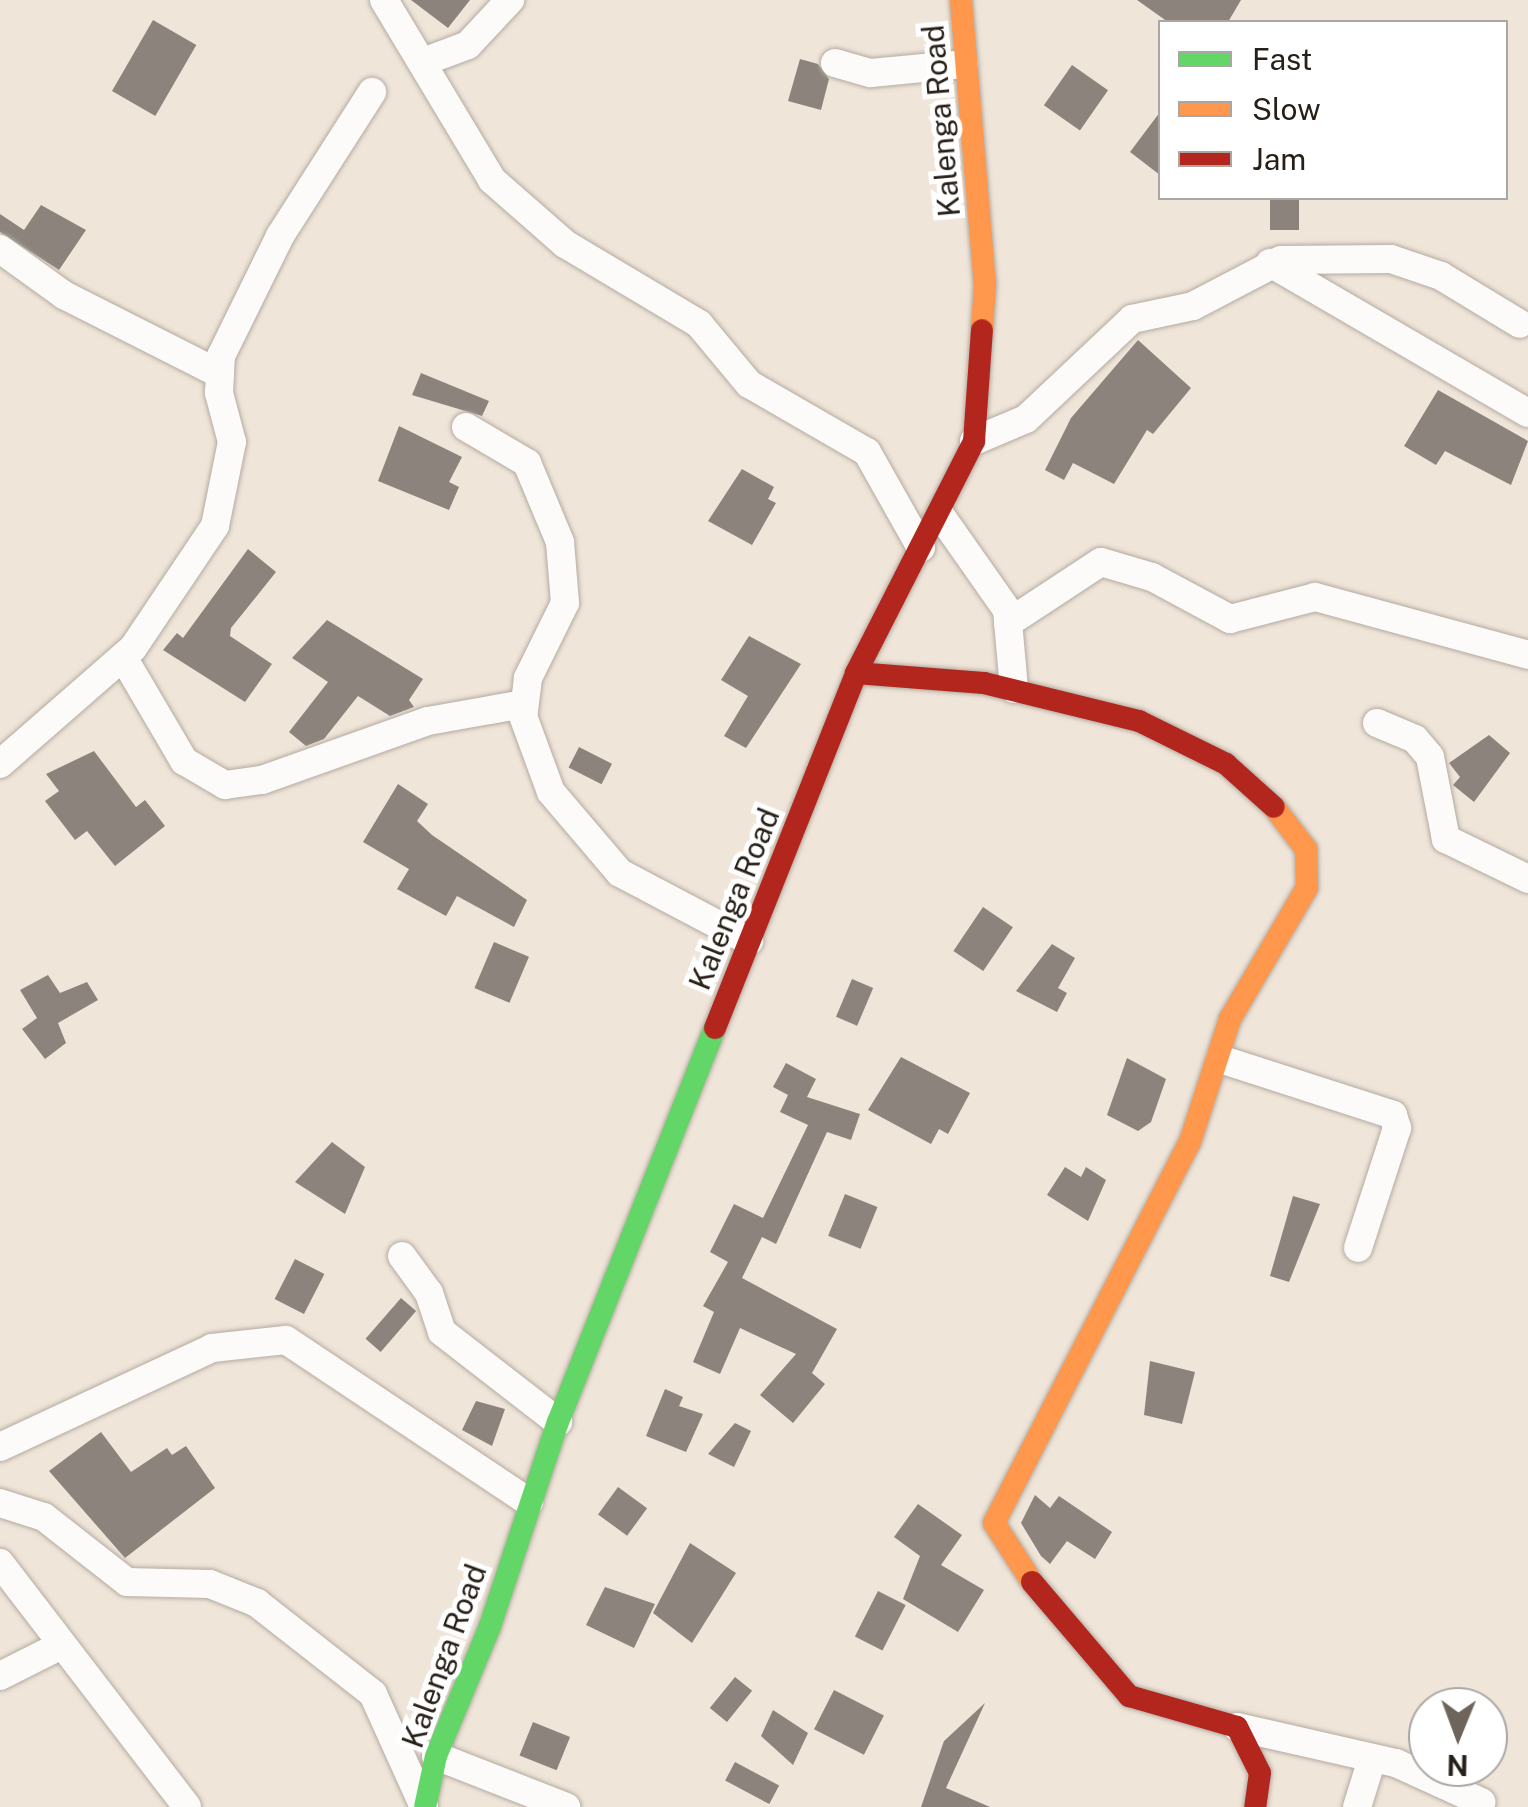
<!DOCTYPE html>
<style>
body{margin:0}
#map{position:relative;width:1528px;height:1807px;overflow:hidden;background:#f0e5d9;font-family:"Public Sans",sans-serif}
div>[style]{position:absolute}
.building>*{inset:0;background:#8c847c;transform-origin:0 0}
.roads{filter:drop-shadow(0 0 2px #b3aba1) drop-shadow(0 0 2px #b3aba1)}
.street>*{height:28px;margin:-14px;padding:0 14px;transform-origin:14px;border-radius:14px;background:#fdfbf9}
.fast>*{height:22px;margin:-11px;padding:0 11px;transform-origin:11px;border-radius:11px;background:#63d668}
.slow>*{height:22px;margin:-11px;padding:0 11px;transform-origin:11px;border-radius:11px;background:#ff974d}
.jam>*{height:22px;margin:-11px;padding:0 11px;transform-origin:11px;border-radius:11px;background:#b3261e}
span{translate:-50% -50%;white-space:nowrap;text-align:center;line-height:1.15;-webkit-text-stroke:10px #fff;paint-order:stroke}
.street-label{font-size:30px;color:#272018}
.legend{position:absolute;left:1158px;top:20px;width:350px;height:180px;box-sizing:border-box;background:#fff;border:2px solid #a9a6a3;margin:0;padding:12px 18px;list-style:none;font-size:30px;color:#272018}
.legend li{display:flex;align-items:center;gap:20px;height:50px}
.legend b{width:50px;border:2px solid #a9a6a3}
.north{position:absolute;left:1408px;top:1687px;width:100px;height:100px;box-sizing:border-box;background:#fff;border:2px solid #a9a6a3;border-radius:50%;rotate:181deg;font-size:28px;font-weight:700;line-height:40px;text-align:center;color:#272018}
.north::after{content:'';display:block;margin:auto;width:35px;height:45px;background:#6d655c;clip-path:polygon(50% 0,100% 100%,50% 72%,0 100%)}
</style>
<div id="map">
<div class="building">
<i style="clip-path:polygon(411px 0,470px 0,448px 28px)"></i>
<i style="clip-path:polygon(1137px 0,1241px 0,1228px 22px,1168px 22px)"></i>
<i style="left:153px;top:20px;width:50px;height:82px;rotate:30deg"></i>
<i style="clip-path:polygon(800px 59px,818px 64px,829px 79px,821px 110px,788px 101px)"></i>
<i style="left:1072px;top:65px;width:44px;height:49px;rotate:35deg"></i>
<i style="clip-path:polygon(1160px 112px,1160px 175px,1130px 152px)"></i>
<i style="left:1270px;top:198px;width:29px;height:32px"></i>
<i style="clip-path:polygon(41px 205px,86px 230px,59px 270px,0 232px,0 214px,24px 230px)"></i>
<i style="clip-path:polygon(1138px 340px,1191px 388px,1153px 434px,1147px 430px,1114px 484px,1073px 463px,1064px 480px,1045px 470px,1071px 418px)"></i>
<i style="clip-path:polygon(421px 373px,489px 401px,482px 416px,412px 395px)"></i>
<i style="clip-path:polygon(1438px 390px,1528px 441px,1511px 485px,1445px 451px,1436px 465px,1404px 446px)"></i>
<i style="clip-path:polygon(399px 426px,462px 457px,449px 482px,459px 487px,449px 510px,378px 481px)"></i>
<i style="clip-path:polygon(742px 469px,774px 487px,768px 499px,776px 503px,752px 545px,708px 521px)"></i>
<i style="clip-path:polygon(248px 549px,276px 572px,231px 628px,230px 636px,272px 664px,245px 702px,163px 650px,177px 633px,183px 638px)"></i>
<i style="clip-path:polygon(327px 620px,423px 679px,409px 700px,414px 707px,390px 716px,358px 696px,324px 739px,306px 746px,289px 732px,328px 682px,292px 658px)"></i>
<i style="clip-path:polygon(749px 636px,801px 664px,746px 748px,724px 736px,748px 696px,721px 680px)"></i>
<i style="clip-path:polygon(1489px 735px,1510px 753px,1474px 802px,1453px 785px,1460px 777px,1449px 763px)"></i>
<i style="left:579px;top:747px;width:37px;height:23px;rotate:27deg"></i>
<i style="clip-path:polygon(94px 751px,136px 807px,145px 800px,165px 826px,115px 866px,87px 831px,75px 840px,45px 801px,59px 791px,46px 774px)"></i>
<i style="clip-path:polygon(398px 784px,428px 804px,417px 821px,432px 835px,527px 900px,514px 927px,457px 896px,446px 916px,397px 889px,409px 869px,363px 842px)"></i>
<i style="left:983px;top:907px;width:36px;height:53px;rotate:34deg"></i>
<i style="left:494px;top:942px;width:38px;height:50px;rotate:23deg"></i>
<i style="clip-path:polygon(1052px 944px,1075px 958px,1058px 988px,1067px 993px,1057px 1012px,1016px 991px)"></i>
<i style="clip-path:polygon(48px 975px,60px 993px,87px 982px,98px 1000px,58px 1023px,66px 1043px,45px 1059px,22px 1029px,37px 1018px,20px 990px)"></i>
<i style="left:852px;top:979px;width:23px;height:41px;rotate:23deg"></i>
<i style="clip-path:polygon(901px 1057px,970px 1093px,948px 1134px,939px 1129px,931px 1144px,868px 1110px)"></i>
<i style="clip-path:polygon(1127px 1058px,1166px 1079px,1151px 1122px,1138px 1131px,1107px 1115px)"></i>
<i style="clip-path:polygon(786px 1063px,816px 1079px,807px 1097px,860px 1114px,851px 1140px,827px 1132px,776px 1244px,762px 1237px,742px 1278px,837px 1329px,812px 1373px,825px 1384px,793px 1423px,760px 1395px,796px 1354px,740px 1328px,720px 1374px,693px 1362px,714px 1312px,703px 1306px,728px 1262px,710px 1252px,734px 1204px,763px 1218px,808px 1125px,780px 1112px,788px 1095px,773px 1087px)"></i>
<i style="clip-path:polygon(332px 1142px,365px 1167px,345px 1214px,295px 1182px)"></i>
<i style="clip-path:polygon(1065px 1167px,1081px 1177px,1086px 1167px,1106px 1180px,1088px 1221px,1047px 1195px)"></i>
<i style="left:845px;top:1194px;width:35px;height:45px;rotate:22deg"></i>
<i style="clip-path:polygon(1293px 1196px,1320px 1204px,1289px 1282px,1270px 1276px)"></i>
<i style="left:295px;top:1259px;width:33px;height:45px;rotate:27deg"></i>
<i style="left:401px;top:1298px;width:20px;height:54px;rotate:41deg"></i>
<i style="clip-path:polygon(1150px 1361px,1195px 1372px,1182px 1424px,1144px 1415px)"></i>
<i style="clip-path:polygon(665px 1389px,683px 1397px,679px 1406px,703px 1414px,686px 1452px,646px 1436px)"></i>
<i style="clip-path:polygon(476px 1401px,505px 1409px,492px 1446px,462px 1430px)"></i>
<i style="clip-path:polygon(735px 1423px,751px 1431px,734px 1467px,708px 1454px)"></i>
<i style="clip-path:polygon(101px 1432px,131px 1472px,167px 1448px,172px 1455px,186px 1446px,215px 1488px,125px 1558px,49px 1471px)"></i>
<i style="left:618px;top:1487px;width:36px;height:34px;rotate:36deg"></i>
<i style="clip-path:polygon(1035px 1495px,1050px 1508px,1059px 1496px,1112px 1532px,1095px 1559px,1067px 1541px,1050px 1564px,1041px 1556px,1021px 1523px)"></i>
<i style="clip-path:polygon(918px 1504px,962px 1535px,941px 1565px,984px 1590px,958px 1632px,903px 1599px,920px 1556px,894px 1537px)"></i>
<i style="clip-path:polygon(690px 1543px,736px 1573px,692px 1643px,653px 1613px)"></i>
<i style="clip-path:polygon(605px 1587px,655px 1604px,634px 1648px,586px 1625px)"></i>
<i style="left:878px;top:1591px;width:31px;height:51px;rotate:27deg"></i>
<i style="left:735px;top:1677px;width:22px;height:40px;rotate:39deg"></i>
<i style="left:834px;top:1690px;width:56px;height:44px;rotate:27deg"></i>
<i style="clip-path:polygon(985px 1703px,946px 1788px,990px 1807px,921px 1807px,944px 1741px)"></i>
<i style="clip-path:polygon(773px 1710px,808px 1733px,793px 1765px,761px 1736px)"></i>
<i style="left:533px;top:1722px;width:40px;height:36px;rotate:22deg"></i>
<i style="left:735px;top:1762px;width:50px;height:21px;rotate:28deg"></i>
</div>
<div class="roads">
<div class="street">
<i style="left:384px;top:0;width:210px;rotate:59deg"></i>
<i style="left:492px;top:180px;width:97px;rotate:41.2deg"></i>
<i style="left:565px;top:244px;width:156px;rotate:30.8deg"></i>
<i style="left:699px;top:324px;width:78px;rotate:50.2deg"></i>
<i style="left:749px;top:384px;width:136px;rotate:30deg"></i>
<i style="left:867px;top:452px;width:110px;rotate:60.6deg"></i>
<i style="left:423px;top:62px;width:48px;rotate:-20.7deg"></i>
<i style="left:468px;top:45px;width:62px;rotate:-47deg"></i>
<i style="left:835px;top:63px;width:37px;rotate:16deg"></i>
<i style="left:871px;top:73px;width:93px;rotate:-5.5deg"></i>
<i style="left:0;top:249px;width:79px;rotate:35.7deg"></i>
<i style="left:64px;top:295px;width:173px;rotate:26.9deg"></i>
<i style="left:1270px;top:263px;width:298px;rotate:30.2deg"></i>
<i style="left:466px;top:427px;width:71px;rotate:30.5deg"></i>
<i style="left:527px;top:463px;width:86px;rotate:67.3deg"></i>
<i style="left:560px;top:542px;width:61px;rotate:85.3deg"></i>
<i style="left:565px;top:603px;width:84px;rotate:116.3deg"></i>
<i style="left:528px;top:678px;width:38px;rotate:97deg"></i>
<i style="left:523px;top:716px;width:81px;rotate:69.8deg"></i>
<i style="left:551px;top:792px;width:106px;rotate:49.6deg"></i>
<i style="left:620px;top:873px;width:146px;rotate:27.8deg"></i>
<i style="left:974px;top:441px;width:56px;rotate:-22.9deg"></i>
<i style="left:1026px;top:419px;width:146px;rotate:-43.3deg"></i>
<i style="left:1132px;top:319px;width:62px;rotate:-12deg"></i>
<i style="left:1193px;top:306px;width:99px;rotate:-27.6deg"></i>
<i style="left:1281px;top:260px;width:110px;rotate:-0.5deg"></i>
<i style="left:1391px;top:259px;width:53px;rotate:18.8deg"></i>
<i style="left:1441px;top:276px;width:92px;rotate:31.3deg"></i>
<i style="left:941px;top:516px;width:115px;rotate:54.9deg"></i>
<i style="left:1007px;top:610px;width:79px;rotate:84.9deg"></i>
<i style="left:1008px;top:623px;width:111px;rotate:-33.3deg"></i>
<i style="left:1101px;top:562px;width:53px;rotate:16.4deg"></i>
<i style="left:1152px;top:577px;width:89px;rotate:28.3deg"></i>
<i style="left:1230px;top:619px;width:88px;rotate:-14.5deg"></i>
<i style="left:1315px;top:597px;width:221px;rotate:15.2deg"></i>
<i style="left:123px;top:657px;width:121px;rotate:59.6deg"></i>
<i style="left:184px;top:761px;width:48px;rotate:30.3deg"></i>
<i style="left:225px;top:785px;width:37px;rotate:-8deg"></i>
<i style="left:262px;top:780px;width:176px;rotate:-19.6deg"></i>
<i style="left:428px;top:721px;width:97px;rotate:-10.1deg"></i>
<i style="left:1377px;top:723px;width:41px;rotate:22.8deg"></i>
<i style="left:1415px;top:739px;width:23px;rotate:50deg"></i>
<i style="left:1430px;top:757px;width:84px;rotate:79deg"></i>
<i style="left:1446px;top:839px;width:91px;rotate:26deg"></i>
<i style="left:0;top:764px;width:176px;rotate:-41.1deg"></i>
<i style="left:133px;top:648px;width:147px;rotate:-56.1deg"></i>
<i style="left:215px;top:526px;width:86px;rotate:-78.6deg"></i>
<i style="left:232px;top:442px;width:51px;rotate:-104.9deg"></i>
<i style="left:219px;top:393px;width:37px;rotate:-87deg"></i>
<i style="left:221px;top:356px;width:134px;rotate:-63.8deg"></i>
<i style="left:280px;top:236px;width:171px;rotate:-57.4deg"></i>
<i style="left:1220px;top:1059px;width:182px;rotate:17.9deg"></i>
<i style="left:1393px;top:1115px;width:14px;rotate:73deg"></i>
<i style="left:1397px;top:1128px;width:126px;rotate:108deg"></i>
<i style="left:402px;top:1256px;width:46px;rotate:53.9deg"></i>
<i style="left:429px;top:1293px;width:41px;rotate:71.6deg"></i>
<i style="left:442px;top:1332px;width:147px;rotate:37.8deg"></i>
<i style="left:0;top:1447px;width:234px;rotate:-25deg"></i>
<i style="left:212px;top:1348px;width:74px;rotate:-6.2deg"></i>
<i style="left:286px;top:1340px;width:292px;rotate:33.7deg"></i>
<i style="left:0;top:1503px;width:46px;rotate:17.7deg"></i>
<i style="left:44px;top:1517px;width:105px;rotate:38.1deg"></i>
<i style="left:127px;top:1582px;width:83px;rotate:1.4deg"></i>
<i style="left:210px;top:1584px;width:51px;rotate:22deg"></i>
<i style="left:257px;top:1603px;width:147px;rotate:38.1deg"></i>
<i style="left:373px;top:1694px;width:124px;rotate:65.7deg"></i>
<i style="left:0;top:1563px;width:307px;rotate:52.5deg"></i>
<i style="left:0;top:1676px;width:69px;rotate:-26.6deg"></i>
<i style="left:1237px;top:1727px;width:163px;rotate:12.8deg"></i>
<i style="left:1396px;top:1763px;width:94px;rotate:24.6deg"></i>
<i style="left:436px;top:1756px;width:140px;rotate:21.4deg"></i>
<i style="left:1357px;top:1807px;width:50px;rotate:-72.6deg"></i>
</div>
<div class="fast">
<i style="left:425px;top:1807px;width:52px;rotate:-77.8deg"></i>
<i style="left:436px;top:1756px;width:141px;rotate:-67.4deg"></i>
<i style="left:490px;top:1626px;width:215px;rotate:-71.6deg"></i>
<i style="left:558px;top:1422px;width:424px;rotate:-68.3deg"></i>
</div>
<div class="slow">
<i style="left:961px;top:0;width:284px;rotate:85.2deg"></i>
<i style="left:985px;top:283px;width:47px;rotate:93.7deg"></i>
<i style="left:1032px;top:1582px;width:70px;rotate:-122.8deg"></i>
<i style="left:994px;top:1523px;width:428px;rotate:-62.8deg"></i>
<i style="left:1190px;top:1142px;width:129px;rotate:-72deg"></i>
<i style="left:1230px;top:1019px;width:152px;rotate:-59.6deg"></i>
<i style="left:1307px;top:888px;width:39px;rotate:-91deg"></i>
<i style="left:1306px;top:849px;width:53px;rotate:-127.3deg"></i>
</div>
<div class="jam">
<i style="left:856px;top:673px;width:128px;rotate:4.5deg"></i>
<i style="left:984px;top:683px;width:160px;rotate:13.8deg"></i>
<i style="left:1139px;top:721px;width:97px;rotate:26.3deg"></i>
<i style="left:1226px;top:764px;width:64px;rotate:41.9deg"></i>
<i style="left:715px;top:1028px;width:382px;rotate:-68.3deg"></i>
<i style="left:856px;top:673px;width:260px;rotate:-63deg"></i>
<i style="left:974px;top:441px;width:111px;rotate:-85.9deg"></i>
<i style="left:1032px;top:1582px;width:150px;rotate:49.6deg"></i>
<i style="left:1129px;top:1696px;width:112px;rotate:16deg"></i>
<i style="left:1237px;top:1727px;width:51px;rotate:63.4deg"></i>
<i style="left:1260px;top:1773px;width:34px;rotate:98deg"></i>
</div>
</div>
<div class="street-label">
<span style="left:941px;top:121px;rotate:-95deg">Kalenga Road</span>
<span style="left:734px;top:899px;rotate:-68deg">Kalenga Road</span>
<span style="left:444px;top:1656px;rotate:-70deg">Kalenga Road</span>
</div>
<ul class="legend">
<li><b style="height:12px;background:#63d668"></b>Fast</li>
<li><b style="height:12px;background:#ff974d"></b>Slow</li>
<li><b style="height:12px;background:#b3261e"></b>Jam</li>
</ul>
<div class="north">N</div>
</div>
